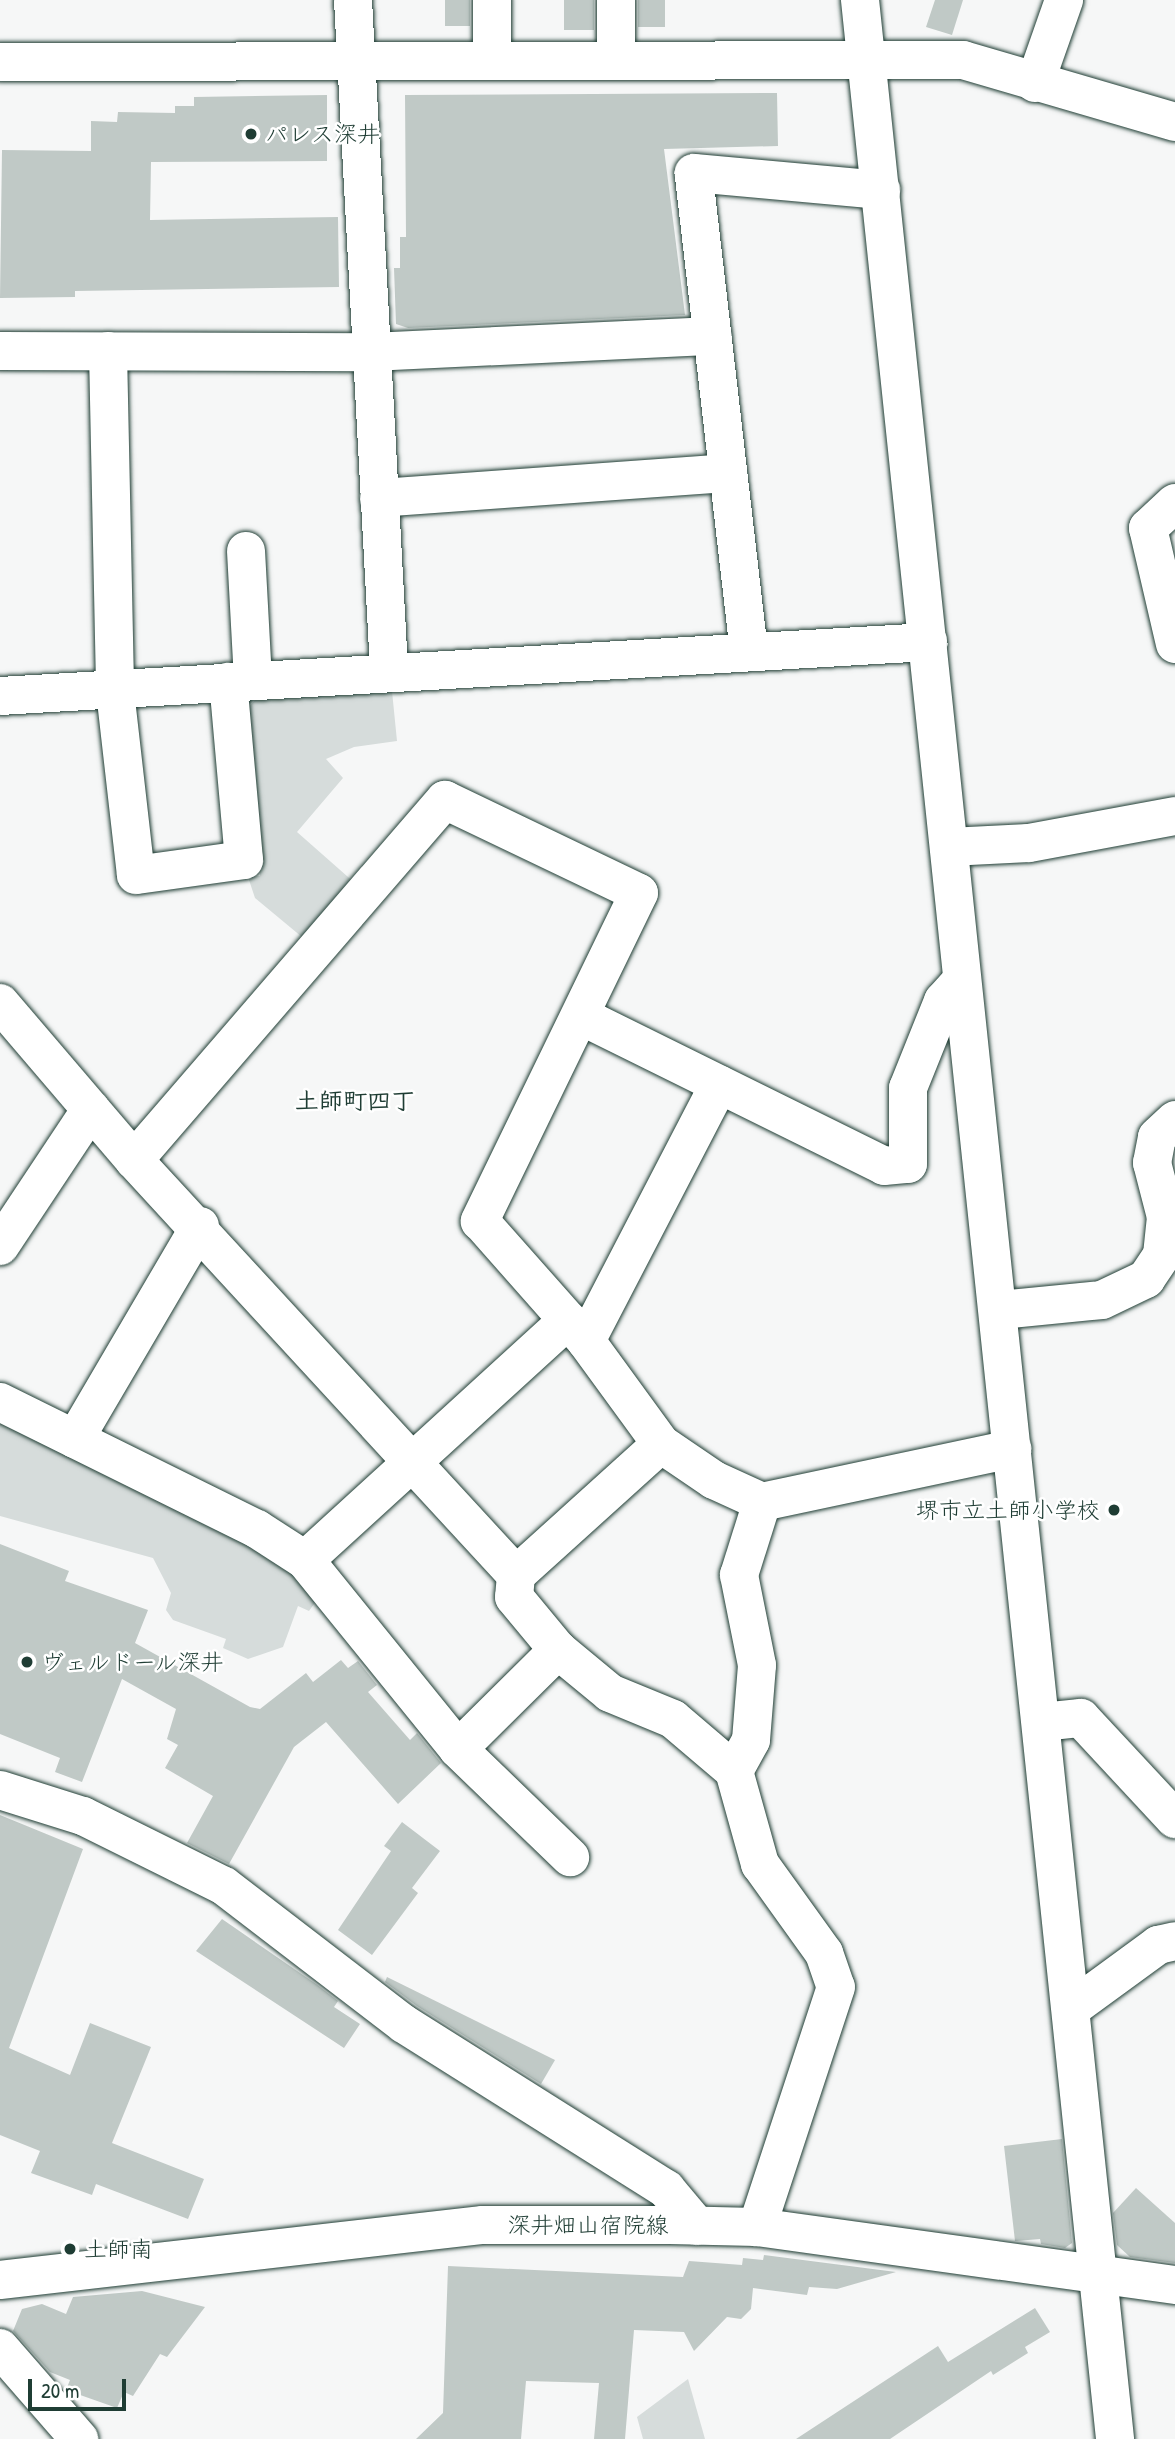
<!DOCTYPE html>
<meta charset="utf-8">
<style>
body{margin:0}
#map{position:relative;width:1175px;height:2439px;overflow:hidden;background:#f6f7f7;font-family:"Patrick Hand","Klee One",sans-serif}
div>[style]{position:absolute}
.green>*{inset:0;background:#d6dcdb}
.building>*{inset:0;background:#c0c9c6;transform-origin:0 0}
.roads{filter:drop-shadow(0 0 2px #1f3d34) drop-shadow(0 0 2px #1f3d34)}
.minor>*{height:38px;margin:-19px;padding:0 19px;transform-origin:19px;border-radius:19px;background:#fff}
.major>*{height:38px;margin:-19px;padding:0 19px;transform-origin:19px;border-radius:19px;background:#fff}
.dots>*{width:19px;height:19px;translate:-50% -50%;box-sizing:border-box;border:4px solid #fff;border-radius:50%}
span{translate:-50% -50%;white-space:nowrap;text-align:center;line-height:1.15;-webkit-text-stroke:5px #fff;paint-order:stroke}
.poi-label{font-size:23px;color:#1f3d34}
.left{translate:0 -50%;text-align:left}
.right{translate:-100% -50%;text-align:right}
.street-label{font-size:23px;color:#1f3d34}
.neighbourhood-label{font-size:24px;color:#1f3d34;font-weight:700}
.scale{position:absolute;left:28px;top:2379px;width:98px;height:32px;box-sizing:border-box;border:4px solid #1f3d34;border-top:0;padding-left:9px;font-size:21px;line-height:24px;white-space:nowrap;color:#1f3d34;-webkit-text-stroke:5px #fff;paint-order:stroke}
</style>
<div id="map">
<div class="green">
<i style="clip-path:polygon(392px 691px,397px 741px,354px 747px,326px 759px,343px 778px,297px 832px,356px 884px,308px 942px,255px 898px,248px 877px,260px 876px,247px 709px,256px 699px)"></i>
<i style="clip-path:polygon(0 1420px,286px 1559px,319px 1597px,309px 1611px,298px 1606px,283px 1647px,248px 1659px,223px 1648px,226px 1639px,173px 1620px,166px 1610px,171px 1593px,153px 1558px,0 1516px)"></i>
<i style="clip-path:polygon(688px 2379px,705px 2439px,643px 2439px,637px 2417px)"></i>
</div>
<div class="building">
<i style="left:445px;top:0;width:25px;height:26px"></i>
<i style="left:564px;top:0;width:30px;height:30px"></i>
<i style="left:638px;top:0;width:27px;height:27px"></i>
<i style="clip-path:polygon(935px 0,963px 0,952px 35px,926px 27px)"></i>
<i style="clip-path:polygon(777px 93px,778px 146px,664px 149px,685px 315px,408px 328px,396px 324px,394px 268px,400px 268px,400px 237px,406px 237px,405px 95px)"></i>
<i style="clip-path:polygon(327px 95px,327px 161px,151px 162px,150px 220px,338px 217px,339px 287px,75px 291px,75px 297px,0 298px,2px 150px,91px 151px,91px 121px,117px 122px,118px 112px,175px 113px,175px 106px,194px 106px,194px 97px)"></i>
<i style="clip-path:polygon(0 1544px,69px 1571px,65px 1581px,148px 1610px,135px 1643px,250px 1707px,260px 1709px,306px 1673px,313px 1682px,341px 1660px,348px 1668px,358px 1661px,377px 1685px,368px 1692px,410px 1740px,417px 1733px,441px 1763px,398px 1804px,326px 1722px,294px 1747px,229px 1864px,187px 1843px,213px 1796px,165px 1768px,178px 1745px,167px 1739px,176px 1709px,122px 1679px,82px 1782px,55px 1772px,60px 1758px,0 1734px)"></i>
<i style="clip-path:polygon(0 1815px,83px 1849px,9px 2048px,70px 2075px,90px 2023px,151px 2047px,112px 2143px,204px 2179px,188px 2219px,96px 2184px,92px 2195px,31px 2173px,40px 2151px,0 2135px)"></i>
<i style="clip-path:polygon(402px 1822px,440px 1851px,412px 1888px,418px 1893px,372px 1955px,338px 1930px,391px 1851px,384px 1846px)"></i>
<i style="clip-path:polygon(222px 1919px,316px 1984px,338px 2001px,334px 2007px,360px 2024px,344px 2048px,196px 1951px)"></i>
<i style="clip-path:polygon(387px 1977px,555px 2060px,541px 2084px,417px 2006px,385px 1982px)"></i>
<i style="clip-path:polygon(1062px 2139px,1072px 2243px,1065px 2248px,1041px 2244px,1040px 2239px,1015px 2241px,1004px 2146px)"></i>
<i style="clip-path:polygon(1136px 2188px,1175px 2223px,1175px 2263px,1130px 2257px,1117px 2245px,1113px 2213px)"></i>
<i style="clip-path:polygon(764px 2255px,896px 2272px,837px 2289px,809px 2287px,807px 2295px,753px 2288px,751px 2309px,741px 2319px,727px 2317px,694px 2351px,684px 2332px,634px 2330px,625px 2439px,594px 2439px,599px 2383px,526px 2381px,521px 2439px,416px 2439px,443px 2413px,448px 2266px,683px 2277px,689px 2261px,742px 2265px,743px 2258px,763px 2260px)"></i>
<i style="clip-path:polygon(142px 2291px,205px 2307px,167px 2357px,160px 2354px,133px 2396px,124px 2392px,117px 2408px,66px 2390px,70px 2380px,50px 2372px,13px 2331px,22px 2309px,42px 2304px,66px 2314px,73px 2297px)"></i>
<i style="clip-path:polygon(1035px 2308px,1050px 2332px,1025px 2347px,1028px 2353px,993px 2375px,991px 2371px,890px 2439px,796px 2439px,938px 2346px,948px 2362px)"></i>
</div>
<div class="roads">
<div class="minor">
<i style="left:353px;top:0;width:670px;rotate:86.92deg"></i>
<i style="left:492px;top:0;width:59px;rotate:90deg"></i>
<i style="left:616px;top:0;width:60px;rotate:90deg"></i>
<i style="left:860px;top:0;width:2452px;rotate:84.03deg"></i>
<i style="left:0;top:62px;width:963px;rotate:-0.12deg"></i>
<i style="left:963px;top:60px;width:221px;rotate:16.3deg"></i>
<i style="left:1035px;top:83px;width:88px;rotate:-70.7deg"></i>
<i style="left:0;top:351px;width:371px;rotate:0.2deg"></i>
<i style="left:371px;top:352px;width:342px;rotate:-2.7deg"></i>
<i style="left:108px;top:351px;width:340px;rotate:88.8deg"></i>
<i style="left:115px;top:691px;width:185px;rotate:83.5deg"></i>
<i style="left:136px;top:875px;width:109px;rotate:-7.9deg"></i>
<i style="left:244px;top:860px;width:179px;rotate:-95.1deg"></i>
<i style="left:379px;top:498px;width:350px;rotate:-4.1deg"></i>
<i style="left:1175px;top:503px;width:37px;rotate:137deg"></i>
<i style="left:1148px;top:528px;width:119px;rotate:76.9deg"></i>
<i style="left:246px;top:551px;width:128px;rotate:86.9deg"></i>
<i style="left:749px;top:652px;width:482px;rotate:-96.6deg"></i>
<i style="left:694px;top:173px;width:188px;rotate:5.2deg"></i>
<i style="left:0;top:696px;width:930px;rotate:-3.33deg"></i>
<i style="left:949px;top:847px;width:80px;rotate:-2.9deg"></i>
<i style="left:1029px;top:843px;width:148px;rotate:-10.5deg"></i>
<i style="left:0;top:1003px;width:206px;rotate:49.5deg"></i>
<i style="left:134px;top:1160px;width:564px;rotate:47.37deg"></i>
<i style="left:516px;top:1575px;width:22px;rotate:95deg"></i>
<i style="left:514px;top:1597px;width:69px;rotate:50.3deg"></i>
<i style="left:558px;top:1650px;width:67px;rotate:39.6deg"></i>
<i style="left:610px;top:1693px;width:68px;rotate:22.4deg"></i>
<i style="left:673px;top:1719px;width:80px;rotate:40.4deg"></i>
<i style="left:734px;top:1771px;width:97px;rotate:74.4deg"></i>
<i style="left:760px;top:1864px;width:110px;rotate:54.3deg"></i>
<i style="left:824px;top:1953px;width:36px;rotate:71deg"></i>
<i style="left:836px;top:1987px;width:253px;rotate:108.2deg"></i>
<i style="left:581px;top:1016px;width:338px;rotate:26.3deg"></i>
<i style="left:884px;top:1166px;width:24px;rotate:-5deg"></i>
<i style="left:908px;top:1164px;width:76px;rotate:-90deg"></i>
<i style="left:908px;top:1088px;width:94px;rotate:-68.1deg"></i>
<i style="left:943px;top:1001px;width:28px;rotate:-48deg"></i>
<i style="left:134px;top:1160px;width:476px;rotate:-49.2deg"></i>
<i style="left:445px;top:800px;width:215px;rotate:25.6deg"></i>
<i style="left:639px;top:893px;width:365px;rotate:115.9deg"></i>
<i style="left:480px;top:1221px;width:160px;rotate:48.5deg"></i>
<i style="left:586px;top:1341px;width:127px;rotate:53.9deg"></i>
<i style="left:661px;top:1444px;width:64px;rotate:34.2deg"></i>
<i style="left:714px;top:1480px;width:53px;rotate:24.6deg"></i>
<i style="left:762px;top:1502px;width:256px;rotate:-12deg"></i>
<i style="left:0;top:1246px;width:164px;rotate:-56.4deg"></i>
<i style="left:1000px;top:1310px;width:102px;rotate:-5.6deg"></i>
<i style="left:1102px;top:1300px;width:49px;rotate:-25.5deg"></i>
<i style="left:1146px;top:1279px;width:29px;rotate:-56deg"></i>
<i style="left:1162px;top:1255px;width:38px;rotate:-84deg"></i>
<i style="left:1166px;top:1217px;width:56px;rotate:-104.5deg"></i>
<i style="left:1152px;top:1163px;width:26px;rotate:-79deg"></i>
<i style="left:1157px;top:1137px;width:25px;rotate:-43deg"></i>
<i style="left:586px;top:1341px;width:289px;rotate:-62.6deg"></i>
<i style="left:0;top:1402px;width:287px;rotate:26.3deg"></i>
<i style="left:257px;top:1529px;width:57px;rotate:32.9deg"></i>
<i style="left:305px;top:1560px;width:243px;rotate:51deg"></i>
<i style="left:458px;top:1749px;width:156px;rotate:44deg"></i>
<i style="left:75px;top:1439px;width:247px;rotate:-59.6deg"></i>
<i style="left:305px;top:1560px;width:356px;rotate:-42.4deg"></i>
<i style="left:516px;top:1575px;width:195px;rotate:-42.1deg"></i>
<i style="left:1042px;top:1722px;width:39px;rotate:-6deg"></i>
<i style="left:1081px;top:1718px;width:138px;rotate:47.1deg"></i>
<i style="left:458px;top:1749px;width:141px;rotate:-44.7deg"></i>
<i style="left:734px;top:1771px;width:35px;rotate:-61deg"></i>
<i style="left:751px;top:1740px;width:75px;rotate:-85.4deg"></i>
<i style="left:757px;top:1665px;width:92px;rotate:-101.3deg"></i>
<i style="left:739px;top:1575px;width:77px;rotate:-72.5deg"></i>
<i style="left:0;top:1790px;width:87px;rotate:17.4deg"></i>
<i style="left:83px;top:1816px;width:157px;rotate:26.4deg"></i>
<i style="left:224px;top:1886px;width:227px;rotate:37.5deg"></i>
<i style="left:404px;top:2024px;width:310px;rotate:32.2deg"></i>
<i style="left:666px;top:2189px;width:48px;rotate:50deg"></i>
<i style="left:1072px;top:2008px;width:107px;rotate:-36.2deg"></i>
<i style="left:1158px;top:1945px;width:17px;rotate:-13deg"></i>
<i style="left:0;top:2348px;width:121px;rotate:49deg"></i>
</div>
<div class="major">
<i style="left:0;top:2280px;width:486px;rotate:-6.5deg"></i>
<i style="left:483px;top:2225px;width:187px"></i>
<i style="left:670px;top:2225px;width:87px;rotate:1.3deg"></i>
<i style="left:757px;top:2227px;width:422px;rotate:7.9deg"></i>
</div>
</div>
<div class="dots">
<i style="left:251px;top:134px;background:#1f3d34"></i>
<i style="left:1114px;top:1510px;background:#1f3d34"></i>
<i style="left:27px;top:1662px;background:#1f3d34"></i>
<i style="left:70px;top:2249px;background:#1f3d34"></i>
</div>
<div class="poi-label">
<span class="left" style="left:265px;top:134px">パレス深井</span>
<span class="right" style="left:1100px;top:1510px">堺市立土師小学校</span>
<span class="left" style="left:41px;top:1662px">ヴェルドール深井</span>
<span class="left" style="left:84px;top:2249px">土師南</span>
</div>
<div class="street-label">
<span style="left:588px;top:2225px">深井畑山宿院線</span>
</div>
<div class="neighbourhood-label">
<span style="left:355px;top:1101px">土師町四丁</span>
</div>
<div class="scale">20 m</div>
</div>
